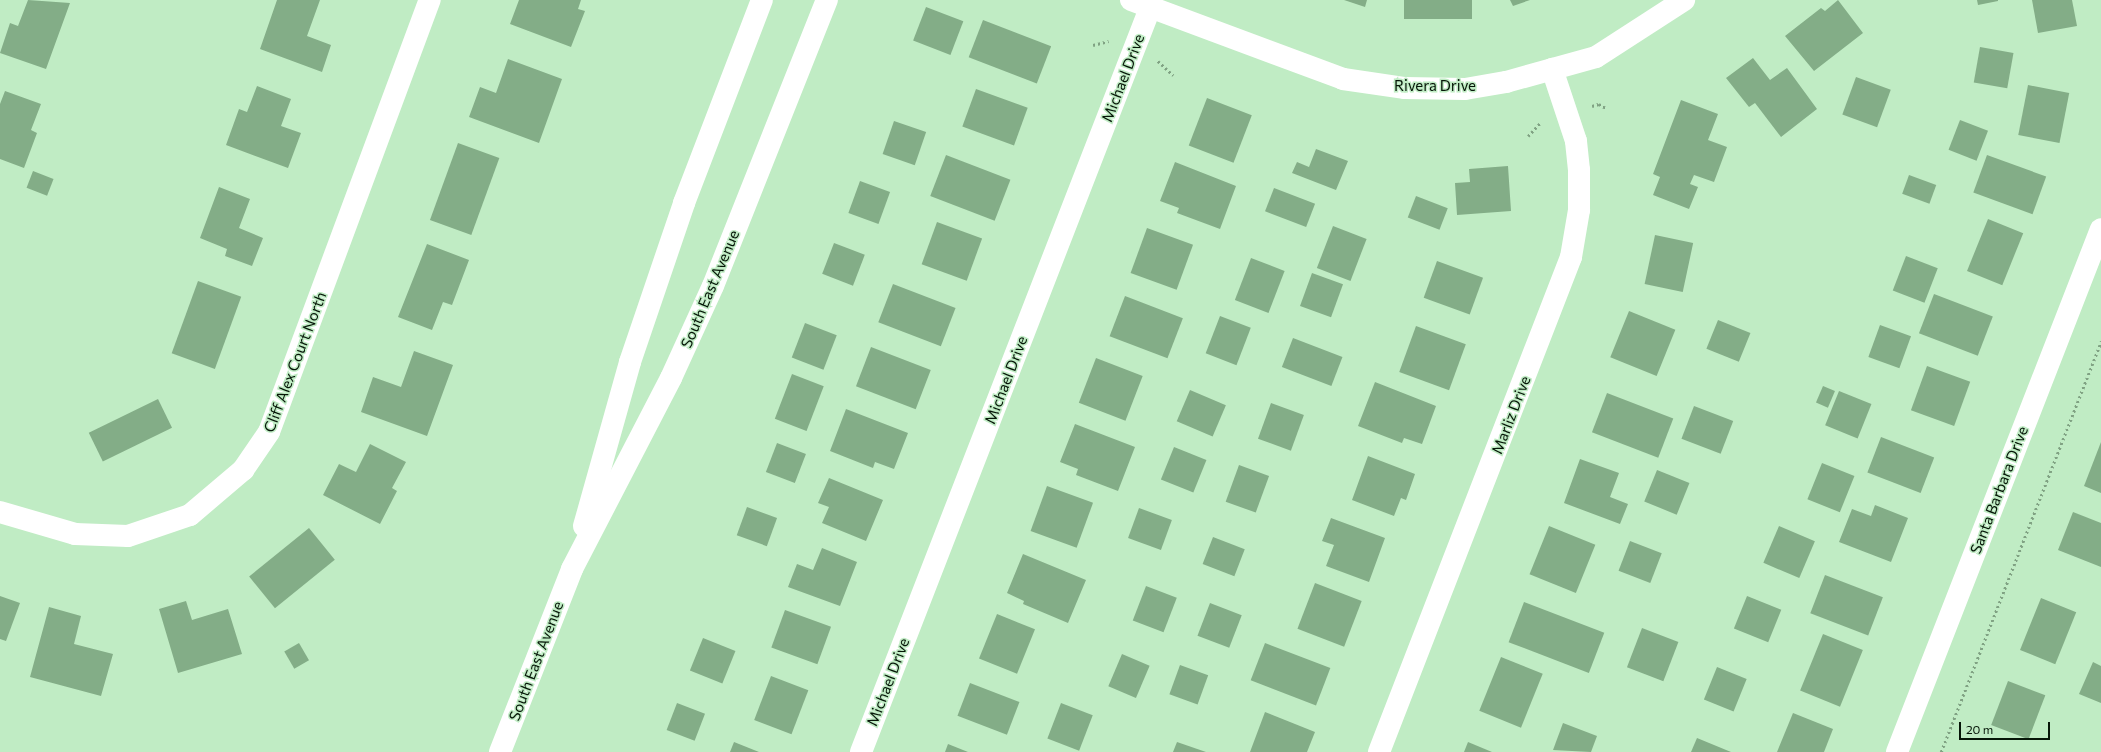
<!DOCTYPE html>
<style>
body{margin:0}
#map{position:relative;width:2101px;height:752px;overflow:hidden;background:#c0ecc4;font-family:Commissioner,sans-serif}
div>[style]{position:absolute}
.building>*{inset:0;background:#83ad87;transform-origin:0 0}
.path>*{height:2.5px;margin-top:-1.25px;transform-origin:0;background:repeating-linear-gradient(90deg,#80a283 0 2px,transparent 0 5px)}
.street>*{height:22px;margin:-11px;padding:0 11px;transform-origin:11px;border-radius:11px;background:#fff}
.secondary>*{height:22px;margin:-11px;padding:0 11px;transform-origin:11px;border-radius:11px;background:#fff}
span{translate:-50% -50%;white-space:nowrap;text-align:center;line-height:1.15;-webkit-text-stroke:3px #c0ecc4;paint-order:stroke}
.street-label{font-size:15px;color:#061608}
.scale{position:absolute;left:1959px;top:722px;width:91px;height:18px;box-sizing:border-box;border:2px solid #061608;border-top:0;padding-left:5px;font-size:12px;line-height:14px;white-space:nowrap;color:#061608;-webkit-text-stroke:3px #c0ecc4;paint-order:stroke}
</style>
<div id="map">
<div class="building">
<i style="clip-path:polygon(28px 0,70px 3px,46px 69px,0 53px,10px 23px,18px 26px)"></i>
<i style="clip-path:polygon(277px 0,320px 0,307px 36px,331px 45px,322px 72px,260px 49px)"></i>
<i style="clip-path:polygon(519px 0,581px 0,578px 9px,585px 11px,571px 47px,510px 24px)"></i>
<i style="clip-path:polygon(1344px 0,1367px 0,1365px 7px)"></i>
<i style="left:1404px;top:0;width:68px;height:19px"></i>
<i style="clip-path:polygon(1510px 0,1530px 0,1513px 6px)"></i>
<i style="clip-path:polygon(1838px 0,1863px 33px,1814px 71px,1785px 36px,1821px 8px,1825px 11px)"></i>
<i style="clip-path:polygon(1977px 0,1998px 0,1998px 1px,1978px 5px)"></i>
<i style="clip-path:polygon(2032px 0,2072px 0,2077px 26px,2038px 33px)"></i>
<i style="left:926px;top:7px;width:40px;height:36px;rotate:21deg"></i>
<i style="left:983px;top:20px;width:73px;height:40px;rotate:21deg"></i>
<i style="left:1980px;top:47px;width:34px;height:36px;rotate:10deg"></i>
<i style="clip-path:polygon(1753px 58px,1770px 80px,1787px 68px,1817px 109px,1781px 137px,1755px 103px,1749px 107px,1726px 78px)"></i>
<i style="clip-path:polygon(508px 59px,562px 79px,539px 143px,469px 117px,480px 87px,496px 93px)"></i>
<i style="left:1856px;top:77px;width:37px;height:40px;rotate:20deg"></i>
<i style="left:2028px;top:85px;width:42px;height:51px;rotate:11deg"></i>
<i style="clip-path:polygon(257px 86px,291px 99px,281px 126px,301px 133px,288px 168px,226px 145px,239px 109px,247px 112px)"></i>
<i style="left:976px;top:89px;width:55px;height:40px;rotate:20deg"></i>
<i style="clip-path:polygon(5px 91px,41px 104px,31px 130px,37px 133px,24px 168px,0 159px,0 104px)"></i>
<i style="left:1207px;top:98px;width:48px;height:51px;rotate:21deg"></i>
<i style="clip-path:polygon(1681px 100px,1718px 114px,1708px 140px,1727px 147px,1714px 182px,1694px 175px,1690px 184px,1698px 187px,1689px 209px,1653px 195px,1660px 177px,1653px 174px)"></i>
<i style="left:1960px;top:120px;width:30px;height:32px;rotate:21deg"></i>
<i style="left:894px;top:121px;width:34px;height:35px;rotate:19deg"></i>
<i style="left:458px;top:143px;width:44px;height:82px;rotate:20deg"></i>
<i style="clip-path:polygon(1316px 149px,1348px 161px,1336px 190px,1292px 173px,1297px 162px,1309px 167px)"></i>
<i style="left:946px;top:155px;width:69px;height:44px;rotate:21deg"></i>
<i style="left:1987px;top:155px;width:63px;height:40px;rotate:20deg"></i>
<i style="clip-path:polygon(1175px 162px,1236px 186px,1220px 229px,1177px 213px,1179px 208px,1160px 201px)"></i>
<i style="clip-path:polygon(1508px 166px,1511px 211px,1457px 215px,1455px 183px,1470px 182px,1469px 169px)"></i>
<i style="left:33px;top:171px;width:22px;height:18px;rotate:21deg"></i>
<i style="left:1909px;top:175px;width:29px;height:20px;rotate:20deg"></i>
<i style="left:860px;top:181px;width:32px;height:34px;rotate:20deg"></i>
<i style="clip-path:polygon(219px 187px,250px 199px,239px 228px,263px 238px,252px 266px,225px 256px,227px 249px,200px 238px)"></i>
<i style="left:1274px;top:188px;width:44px;height:25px;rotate:21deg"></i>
<i style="left:1416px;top:196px;width:34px;height:23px;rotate:21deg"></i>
<i style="left:1988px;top:219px;width:38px;height:56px;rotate:22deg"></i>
<i style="left:937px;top:222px;width:48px;height:45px;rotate:20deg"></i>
<i style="left:1333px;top:226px;width:36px;height:45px;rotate:21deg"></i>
<i style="left:1147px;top:228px;width:49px;height:48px;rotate:20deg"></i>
<i style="left:1655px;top:235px;width:39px;height:50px;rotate:12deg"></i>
<i style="left:834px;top:243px;width:33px;height:33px;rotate:21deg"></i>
<i style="clip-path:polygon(427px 244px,469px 260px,452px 305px,443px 302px,432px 330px,398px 317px)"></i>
<i style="left:1906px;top:256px;width:34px;height:37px;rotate:21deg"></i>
<i style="left:1251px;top:258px;width:36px;height:45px;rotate:21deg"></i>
<i style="left:1437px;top:261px;width:49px;height:39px;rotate:20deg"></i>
<i style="left:1312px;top:273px;width:33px;height:35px;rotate:20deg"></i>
<i style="left:198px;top:281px;width:46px;height:77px;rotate:20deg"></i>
<i style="left:893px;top:284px;width:67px;height:41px;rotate:21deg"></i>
<i style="left:1934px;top:294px;width:63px;height:42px;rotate:21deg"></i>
<i style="left:1125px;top:296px;width:62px;height:43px;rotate:21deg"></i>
<i style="left:1629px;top:311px;width:50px;height:50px;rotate:22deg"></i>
<i style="left:1220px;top:316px;width:33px;height:40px;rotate:21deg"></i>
<i style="left:1718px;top:320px;width:35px;height:31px;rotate:22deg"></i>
<i style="left:805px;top:323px;width:34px;height:37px;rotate:21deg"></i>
<i style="left:1880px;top:325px;width:33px;height:34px;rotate:20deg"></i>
<i style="left:1416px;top:326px;width:53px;height:49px;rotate:20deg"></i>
<i style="left:1293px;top:338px;width:53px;height:31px;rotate:21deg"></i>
<i style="left:871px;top:347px;width:64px;height:42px;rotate:21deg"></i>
<i style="clip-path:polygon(414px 351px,453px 365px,427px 436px,361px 412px,373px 377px,401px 387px)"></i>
<i style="left:1096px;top:358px;width:50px;height:48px;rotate:21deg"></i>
<i style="left:1927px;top:366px;width:46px;height:47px;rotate:20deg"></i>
<i style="left:792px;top:374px;width:34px;height:48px;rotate:21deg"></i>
<i style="clip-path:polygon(1375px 382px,1436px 406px,1422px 444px,1404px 438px,1402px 443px,1358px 426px)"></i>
<i style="left:1823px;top:386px;width:13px;height:18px;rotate:23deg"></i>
<i style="left:1190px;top:390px;width:39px;height:34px;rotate:23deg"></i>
<i style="left:1839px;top:391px;width:35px;height:37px;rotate:22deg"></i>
<i style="left:1607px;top:393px;width:71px;height:42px;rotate:21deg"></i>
<i style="left:158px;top:399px;width:32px;height:77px;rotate:64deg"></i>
<i style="left:1271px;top:403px;width:35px;height:38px;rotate:20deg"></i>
<i style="left:1694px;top:406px;width:42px;height:35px;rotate:21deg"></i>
<i style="clip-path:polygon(846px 409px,908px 433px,894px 469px,875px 462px,873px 468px,830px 451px)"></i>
<i style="clip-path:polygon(1075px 424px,1135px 447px,1118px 491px,1076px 475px,1078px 469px,1060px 462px)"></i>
<i style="left:1881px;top:437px;width:57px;height:38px;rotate:21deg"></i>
<i style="clip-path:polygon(2101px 442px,2101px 493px,2084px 486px)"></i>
<i style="left:777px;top:443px;width:31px;height:31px;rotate:21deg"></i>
<i style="clip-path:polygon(370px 444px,406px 462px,392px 488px,397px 491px,380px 524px,323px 495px,339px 464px,356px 472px)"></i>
<i style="left:1174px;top:447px;width:35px;height:35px;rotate:22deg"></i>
<i style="clip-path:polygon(1368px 456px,1415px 474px,1406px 500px,1401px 498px,1394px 516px,1352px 500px)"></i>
<i style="clip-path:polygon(1580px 459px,1619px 473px,1610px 497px,1628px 504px,1620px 524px,1564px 503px)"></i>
<i style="left:1822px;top:463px;width:35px;height:39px;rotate:22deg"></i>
<i style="left:1239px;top:465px;width:32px;height:39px;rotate:20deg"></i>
<i style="left:1657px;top:470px;width:35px;height:34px;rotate:22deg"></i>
<i style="clip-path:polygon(829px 478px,883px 500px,866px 541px,822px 523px,829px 507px,818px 503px)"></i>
<i style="left:1047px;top:486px;width:49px;height:48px;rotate:20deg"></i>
<i style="clip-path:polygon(1875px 505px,1908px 518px,1891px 562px,1839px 542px,1852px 509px,1871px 516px)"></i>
<i style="left:747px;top:507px;width:32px;height:30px;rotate:20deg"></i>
<i style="left:1139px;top:508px;width:35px;height:32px;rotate:20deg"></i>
<i style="clip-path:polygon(2073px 512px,2101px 523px,2101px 567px,2058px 550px)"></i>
<i style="clip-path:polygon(1331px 518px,1385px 538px,1369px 582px,1326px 566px,1334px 545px,1322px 541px)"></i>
<i style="left:1549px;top:526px;width:50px;height:52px;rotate:22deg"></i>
<i style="left:1779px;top:526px;width:39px;height:40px;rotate:23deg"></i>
<i style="left:309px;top:528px;width:41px;height:77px;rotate:51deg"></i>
<i style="left:1213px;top:537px;width:34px;height:29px;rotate:21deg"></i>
<i style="left:1630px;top:541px;width:34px;height:32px;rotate:21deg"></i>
<i style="clip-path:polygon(822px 548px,857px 562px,840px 606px,788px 587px,797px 564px,813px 570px)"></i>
<i style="clip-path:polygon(1023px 554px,1086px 580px,1068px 623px,1023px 604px,1024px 601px,1007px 593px)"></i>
<i style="left:1825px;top:575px;width:62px;height:41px;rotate:21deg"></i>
<i style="left:1315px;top:583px;width:50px;height:49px;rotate:21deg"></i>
<i style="left:1146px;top:586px;width:33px;height:37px;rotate:21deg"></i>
<i style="clip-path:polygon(0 596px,20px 603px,6px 641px,0 639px)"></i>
<i style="left:1747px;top:596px;width:37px;height:35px;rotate:22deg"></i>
<i style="left:2041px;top:598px;width:38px;height:56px;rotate:22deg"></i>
<i style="clip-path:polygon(186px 601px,192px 620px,228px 609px,242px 654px,178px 673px,159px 609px)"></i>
<i style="left:1524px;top:602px;width:86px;height:43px;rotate:21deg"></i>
<i style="left:1210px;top:603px;width:34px;height:35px;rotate:21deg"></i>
<i style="clip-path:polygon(49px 607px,81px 616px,74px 644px,113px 654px,101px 696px,30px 677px)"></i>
<i style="left:785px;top:610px;width:49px;height:40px;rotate:20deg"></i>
<i style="left:997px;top:614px;width:41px;height:48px;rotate:22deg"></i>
<i style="left:1642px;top:628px;width:39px;height:42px;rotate:21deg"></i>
<i style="left:1823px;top:634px;width:43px;height:61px;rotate:22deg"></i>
<i style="left:703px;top:638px;width:35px;height:35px;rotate:22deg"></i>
<i style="left:299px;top:643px;width:20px;height:17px;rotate:60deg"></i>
<i style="left:1265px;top:643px;width:70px;height:40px;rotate:21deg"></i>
<i style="left:1122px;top:654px;width:30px;height:35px;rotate:23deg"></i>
<i style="left:1501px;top:657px;width:45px;height:58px;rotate:22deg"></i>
<i style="clip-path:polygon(2093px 662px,2101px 666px,2101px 703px,2079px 694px)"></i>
<i style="left:1180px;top:665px;width:30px;height:31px;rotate:20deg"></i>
<i style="left:1717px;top:667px;width:32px;height:35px;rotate:22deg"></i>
<i style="left:771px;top:676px;width:40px;height:47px;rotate:21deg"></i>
<i style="left:2008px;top:681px;width:40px;height:47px;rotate:21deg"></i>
<i style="left:970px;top:683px;width:53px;height:35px;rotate:21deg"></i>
<i style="left:677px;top:703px;width:30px;height:29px;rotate:21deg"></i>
<i style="left:1061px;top:703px;width:34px;height:38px;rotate:21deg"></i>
<i style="clip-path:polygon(1265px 712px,1315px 732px,1307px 752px,1250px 752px)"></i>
<i style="clip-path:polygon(1793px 713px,1833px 729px,1824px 752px,1777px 752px)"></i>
<i style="clip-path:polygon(1563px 723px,1597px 736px,1591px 752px,1553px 750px)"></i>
<i style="clip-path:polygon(1697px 738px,1731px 752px,1691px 752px)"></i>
<i style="clip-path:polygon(734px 742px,759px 752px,730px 752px)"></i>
<i style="clip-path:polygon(1177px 742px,1206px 752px,1173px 752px)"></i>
<i style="clip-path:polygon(1468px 742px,1492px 752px,1464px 752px)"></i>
<i style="clip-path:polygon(948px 744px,968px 752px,945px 752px)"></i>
</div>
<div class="path">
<i style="left:1093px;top:45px;width:16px;rotate:-14deg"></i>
<i style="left:1158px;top:61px;width:21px;rotate:43deg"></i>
<i style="left:1592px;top:106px;width:7px;rotate:-16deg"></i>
<i style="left:1599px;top:104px;width:8px;rotate:30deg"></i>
<i style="left:1528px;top:136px;width:19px;rotate:-47deg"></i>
<i style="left:1941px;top:752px;width:441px;rotate:-68.7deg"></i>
</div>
<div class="street">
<i style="left:1131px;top:0;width:226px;rotate:20.4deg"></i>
<i style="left:1343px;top:79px;width:63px;rotate:8.3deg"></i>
<i style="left:1405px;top:88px;width:60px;rotate:1deg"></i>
<i style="left:1465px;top:89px;width:42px;rotate:-9.7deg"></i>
<i style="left:1506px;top:82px;width:93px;rotate:-15.5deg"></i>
<i style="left:1596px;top:57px;width:105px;rotate:-32.9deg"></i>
<i style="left:0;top:512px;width:78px;rotate:16.3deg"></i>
<i style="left:75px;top:534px;width:53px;rotate:2.2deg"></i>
<i style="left:128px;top:536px;width:65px;rotate:-18.7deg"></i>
<i style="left:190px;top:515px;width:70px;rotate:-40.3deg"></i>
<i style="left:243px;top:470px;width:46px;rotate:-55.6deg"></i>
<i style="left:269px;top:432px;width:461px;rotate:-69.6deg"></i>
<i style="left:861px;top:752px;width:798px;rotate:-68.77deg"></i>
<i style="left:1379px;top:752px;width:531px;rotate:-68.8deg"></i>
<i style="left:1571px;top:257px;width:48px;rotate:-80.3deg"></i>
<i style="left:1579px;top:210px;width:40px;rotate:-90deg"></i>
<i style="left:1579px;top:170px;width:29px;rotate:-96deg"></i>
<i style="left:1576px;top:141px;width:76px;rotate:-108.4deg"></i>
<i style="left:1897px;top:752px;width:561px;rotate:-68.69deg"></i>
</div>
<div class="secondary">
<i style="left:584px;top:526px;width:170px;rotate:-74.3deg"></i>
<i style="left:630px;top:362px;width:168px;rotate:-71.2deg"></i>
<i style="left:684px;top:203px;width:217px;rotate:-69deg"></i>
<i style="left:500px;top:752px;width:197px;rotate:-68.5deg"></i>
<i style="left:572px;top:569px;width:215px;rotate:-62.6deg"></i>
<i style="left:671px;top:378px;width:101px;rotate:-65.5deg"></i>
<i style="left:713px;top:286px;width:308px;rotate:-68.3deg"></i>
</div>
<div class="street-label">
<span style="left:1123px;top:78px;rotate:-69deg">Michael Drive</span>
<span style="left:1435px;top:86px">Rivera Drive</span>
<span style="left:710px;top:289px;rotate:-67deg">South East Avenue</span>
<span style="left:295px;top:362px;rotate:-69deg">Cliff Alex Court North</span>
<span style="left:1006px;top:380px;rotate:-69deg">Michael Drive</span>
<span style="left:1511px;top:415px;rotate:-69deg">Marliz Drive</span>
<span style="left:1999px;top:490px;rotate:-69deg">Santa Barbara Drive</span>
<span style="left:536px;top:661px;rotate:-69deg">South East Avenue</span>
<span style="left:888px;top:682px;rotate:-69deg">Michael Drive</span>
</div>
<div class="scale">20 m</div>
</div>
